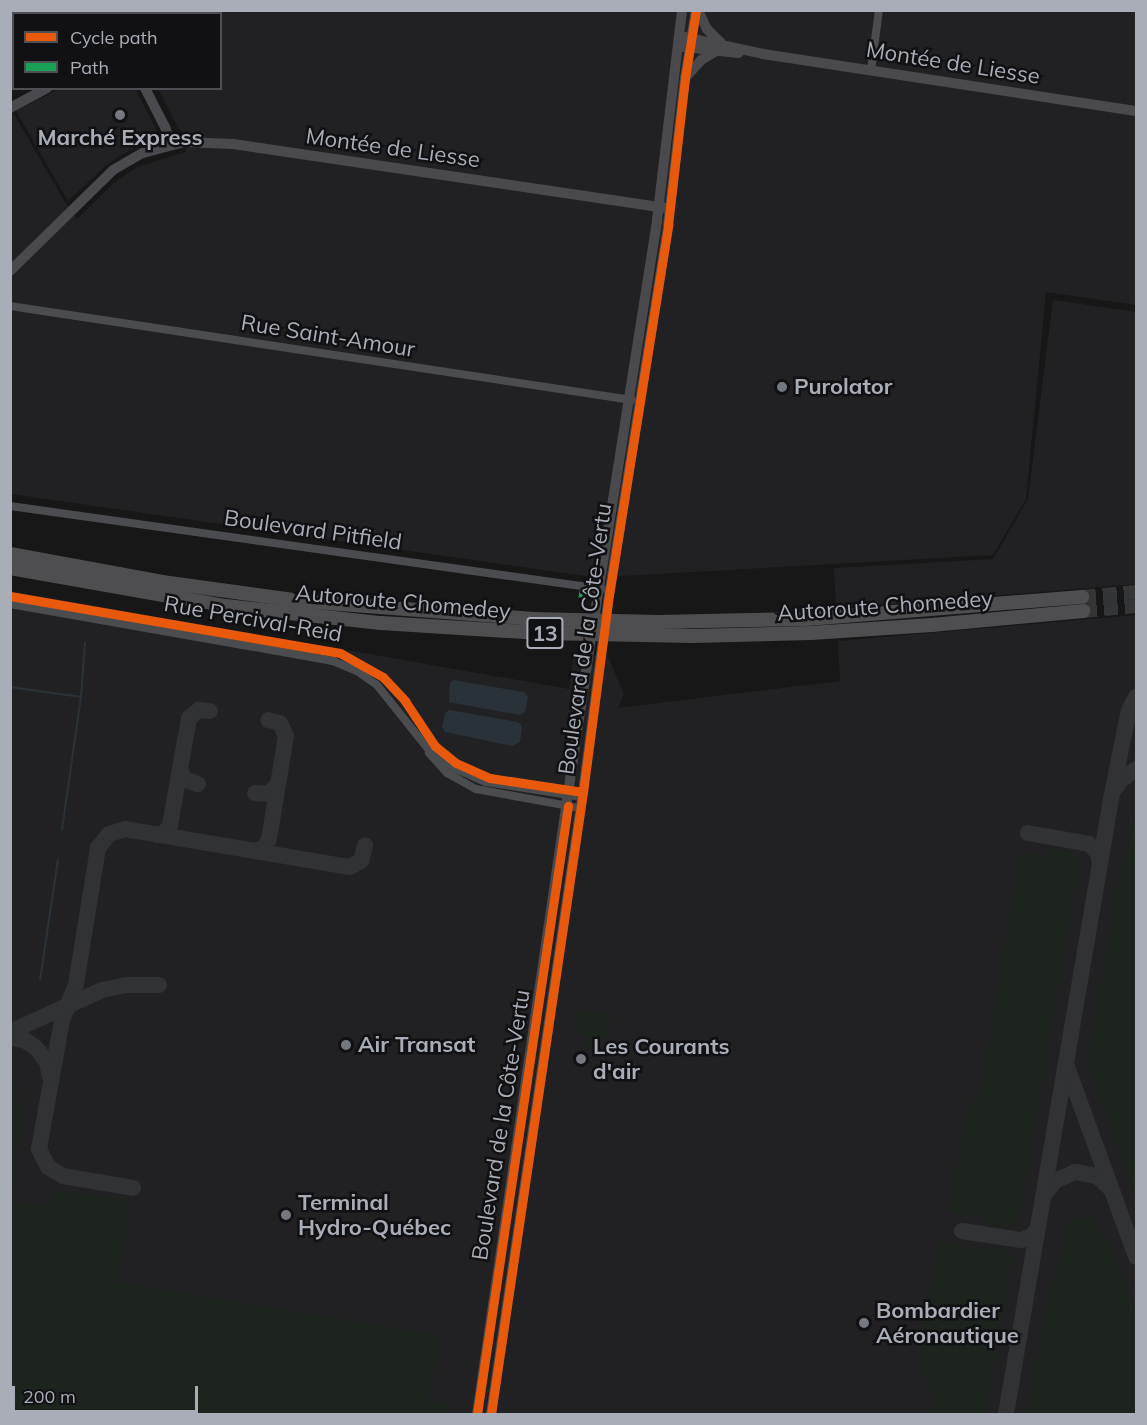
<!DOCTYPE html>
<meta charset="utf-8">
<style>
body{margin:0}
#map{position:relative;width:1147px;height:1425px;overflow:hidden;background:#171717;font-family:Mulish,sans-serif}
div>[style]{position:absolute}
.built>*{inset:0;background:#212123}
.green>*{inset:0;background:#1d241e}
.water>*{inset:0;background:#2a3239}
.stream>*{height:1.5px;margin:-0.75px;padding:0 0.75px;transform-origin:0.75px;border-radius:0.75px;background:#2a3239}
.taxiway>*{height:16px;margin:-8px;padding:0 8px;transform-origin:8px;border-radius:8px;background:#313233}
.highway-tunnel>*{height:14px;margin-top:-7px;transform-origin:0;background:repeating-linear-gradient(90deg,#343537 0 14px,transparent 0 21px)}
.street>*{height:8px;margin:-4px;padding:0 4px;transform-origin:4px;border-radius:4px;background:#4b4c50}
.secondary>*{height:10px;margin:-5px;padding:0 5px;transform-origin:5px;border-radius:5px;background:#4a4a4e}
.highway>*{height:14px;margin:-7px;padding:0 7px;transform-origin:7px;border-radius:7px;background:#4e4e51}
.quiet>*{height:8px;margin-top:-4px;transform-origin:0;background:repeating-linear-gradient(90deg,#1a9f57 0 15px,transparent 0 23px)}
.cycleway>*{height:9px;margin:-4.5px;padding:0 4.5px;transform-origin:4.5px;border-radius:4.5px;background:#e8590c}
.dots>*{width:16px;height:16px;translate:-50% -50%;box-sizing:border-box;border:3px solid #111113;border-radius:50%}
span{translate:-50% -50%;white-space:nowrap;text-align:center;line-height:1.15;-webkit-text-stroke:5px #111113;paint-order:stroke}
.shield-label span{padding:2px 4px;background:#111113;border:2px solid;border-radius:4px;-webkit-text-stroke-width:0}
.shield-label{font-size:21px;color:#a8adb8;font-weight:700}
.street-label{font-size:22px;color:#a8adb8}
.poi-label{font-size:22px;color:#a8adb8;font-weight:700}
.left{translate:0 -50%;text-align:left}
.frame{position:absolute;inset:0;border:12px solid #a8adb8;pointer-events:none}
.legend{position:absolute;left:12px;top:12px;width:210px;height:78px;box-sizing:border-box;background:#111113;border:2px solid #4d4f55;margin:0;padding:8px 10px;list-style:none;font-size:18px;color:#a8adb8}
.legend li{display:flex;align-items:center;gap:12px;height:30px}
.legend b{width:30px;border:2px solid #4d4f55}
.scale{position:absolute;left:12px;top:1386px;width:186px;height:27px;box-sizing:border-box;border:3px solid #a8adb8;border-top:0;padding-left:8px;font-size:18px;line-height:21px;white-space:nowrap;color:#a8adb8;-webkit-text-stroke:4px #111113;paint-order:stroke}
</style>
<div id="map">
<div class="built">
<i style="clip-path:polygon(211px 11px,1136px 11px,1136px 305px,1046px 292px,1026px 499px,993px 555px,621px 576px,585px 576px,11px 494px,11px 116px,14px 114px,65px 202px,77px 219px,114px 183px,137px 167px,186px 152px,183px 132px,179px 129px,158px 89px,220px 88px,220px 14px,205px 13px)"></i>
<i style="clip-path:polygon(59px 89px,135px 89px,157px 131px,155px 139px,123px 154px,105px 166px,68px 201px,16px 111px)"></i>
<i style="clip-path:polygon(1053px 300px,1136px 312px,1136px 584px,836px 609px,834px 568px,993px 559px,1028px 499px)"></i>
<i style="clip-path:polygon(10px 591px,569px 689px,573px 658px,607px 654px,624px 694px,618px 708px,840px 681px,838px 641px,1136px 615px,1136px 1414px,11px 1414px)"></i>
</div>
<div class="green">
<i style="clip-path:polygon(1136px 813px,1136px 1198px,1087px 1063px,1119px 875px)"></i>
<i style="clip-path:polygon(1048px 847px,1074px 853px,1079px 862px,1078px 869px,1019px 1218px,1009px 1228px,990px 1225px,986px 1218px,949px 1212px,967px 1106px,976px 1098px,982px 1085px,1020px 853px,1046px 856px)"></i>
<i style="clip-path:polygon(579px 1009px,611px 1015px,608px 1033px,603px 1040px,593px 1039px,591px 1050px,586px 1049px,588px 1036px,577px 1034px,573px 1041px)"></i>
<i style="clip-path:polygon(11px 1073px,17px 1090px,21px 1122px,11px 1195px)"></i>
<i style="clip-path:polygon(65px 1191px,127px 1199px,130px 1203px,118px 1282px,440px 1335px,428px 1400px,447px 1404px,445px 1414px,11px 1414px,11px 1201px,49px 1207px,52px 1193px)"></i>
<i style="clip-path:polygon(1086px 1218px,1092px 1219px,1108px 1246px,1111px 1245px,1136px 1315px,1136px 1414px,1027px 1414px,1045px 1313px,1067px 1227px,1073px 1219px)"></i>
<i style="clip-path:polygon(946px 1241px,980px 1251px,986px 1246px,1005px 1249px,1012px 1258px,985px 1414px,931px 1414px,934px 1398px,918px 1362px,938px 1245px)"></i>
</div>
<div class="water">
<i style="clip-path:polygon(453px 680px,524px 692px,528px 697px,525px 712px,520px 715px,449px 702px,450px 683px)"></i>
<i style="clip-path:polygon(449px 710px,518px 722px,522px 726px,520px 742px,512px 746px,445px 732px,442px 727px,445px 713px)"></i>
</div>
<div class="stream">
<i style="left:10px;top:687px;width:72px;rotate:8deg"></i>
<i style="left:62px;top:830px;width:134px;rotate:-81.9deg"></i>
<i style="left:81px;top:697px;width:54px;rotate:-85.8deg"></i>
<i style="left:40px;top:980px;width:121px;rotate:-81.5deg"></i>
</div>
<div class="taxiway">
<i style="left:180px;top:768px;width:12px;rotate:70deg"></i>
<i style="left:184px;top:779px;width:15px;rotate:20deg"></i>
<i style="left:1114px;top:790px;width:12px;rotate:-55deg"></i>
<i style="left:1121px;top:780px;width:19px;rotate:-36deg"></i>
<i style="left:255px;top:793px;width:13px;rotate:4deg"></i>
<i style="left:268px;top:794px;width:13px;rotate:-45deg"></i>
<i style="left:1028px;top:833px;width:62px;rotate:10.2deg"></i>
<i style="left:1089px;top:844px;width:13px;rotate:45deg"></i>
<i style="left:1098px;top:853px;width:10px;rotate:79deg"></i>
<i style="left:156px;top:835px;width:8px;rotate:-14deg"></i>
<i style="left:164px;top:833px;width:10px;rotate:-53deg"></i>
<i style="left:170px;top:825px;width:109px;rotate:-79.9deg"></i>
<i style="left:189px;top:718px;width:13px;rotate:-39deg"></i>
<i style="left:199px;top:710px;width:11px;rotate:5deg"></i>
<i style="left:254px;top:851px;width:10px;rotate:-17deg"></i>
<i style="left:264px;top:848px;width:10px;rotate:-61deg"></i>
<i style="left:269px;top:839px;width:104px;rotate:-80.6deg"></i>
<i style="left:286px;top:736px;width:14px;rotate:-115deg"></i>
<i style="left:280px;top:723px;width:12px;rotate:-166deg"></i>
<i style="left:73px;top:1002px;width:11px;rotate:131deg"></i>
<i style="left:66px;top:1010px;width:11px;rotate:112deg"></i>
<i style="left:62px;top:1020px;width:131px;rotate:100.1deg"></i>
<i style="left:39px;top:1149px;width:20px;rotate:63deg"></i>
<i style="left:48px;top:1167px;width:17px;rotate:31deg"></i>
<i style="left:63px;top:1176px;width:71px;rotate:9.7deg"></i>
<i style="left:66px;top:1010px;width:28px;rotate:-69deg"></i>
<i style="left:76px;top:984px;width:138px;rotate:-80.8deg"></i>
<i style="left:98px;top:848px;width:18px;rotate:-52deg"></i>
<i style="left:109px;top:834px;width:17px;rotate:-17deg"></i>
<i style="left:125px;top:829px;width:228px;rotate:9.6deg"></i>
<i style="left:350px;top:867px;width:13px;rotate:-29deg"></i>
<i style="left:361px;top:861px;width:16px;rotate:-75deg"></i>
<i style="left:10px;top:1032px;width:101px;rotate:-24.5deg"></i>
<i style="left:102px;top:990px;width:25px;rotate:-12deg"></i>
<i style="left:126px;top:985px;width:33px"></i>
<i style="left:10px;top:1037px;width:16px;rotate:14deg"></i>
<i style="left:26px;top:1041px;width:12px;rotate:35deg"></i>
<i style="left:36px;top:1048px;width:18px;rotate:52deg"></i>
<i style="left:47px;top:1062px;width:15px;rotate:79deg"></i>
<i style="left:1067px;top:1067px;width:202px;rotate:70deg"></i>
<i style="left:1045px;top:1194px;width:16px;rotate:-52deg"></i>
<i style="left:1055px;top:1181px;width:22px;rotate:-24deg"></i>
<i style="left:1075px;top:1172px;width:22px;rotate:10deg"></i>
<i style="left:1097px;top:1176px;width:18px;rotate:43deg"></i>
<i style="left:962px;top:1231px;width:60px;rotate:8.7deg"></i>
<i style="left:1021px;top:1240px;width:12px;rotate:-20deg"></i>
<i style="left:1032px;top:1236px;width:11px;rotate:-56deg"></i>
<i style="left:1006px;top:1414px;width:624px;rotate:-80.31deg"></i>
<i style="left:1111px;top:799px;width:91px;rotate:-78.6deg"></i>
<i style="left:1129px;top:710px;width:15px;rotate:-62deg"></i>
</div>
<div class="highway-tunnel">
<i style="left:1082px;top:597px;width:54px;rotate:-5.3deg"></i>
<i style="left:1083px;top:611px;width:53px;rotate:-5.4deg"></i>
</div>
<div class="street">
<i style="left:871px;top:70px;width:61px;rotate:-82.4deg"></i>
<i style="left:10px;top:306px;width:629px;rotate:8.59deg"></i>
<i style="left:10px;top:506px;width:598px;rotate:7.98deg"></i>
<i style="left:10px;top:604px;width:328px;rotate:10deg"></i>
<i style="left:333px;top:661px;width:26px;rotate:23deg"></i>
<i style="left:357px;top:671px;width:24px;rotate:35deg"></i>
<i style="left:377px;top:685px;width:82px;rotate:51.4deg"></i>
<i style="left:428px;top:749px;width:32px;rotate:36deg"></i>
<i style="left:454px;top:768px;width:35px;rotate:24deg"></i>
<i style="left:486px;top:782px;width:97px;rotate:8.9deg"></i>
<i style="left:429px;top:753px;width:27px;rotate:48deg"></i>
<i style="left:447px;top:773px;width:33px;rotate:29deg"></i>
<i style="left:476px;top:789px;width:106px;rotate:10.4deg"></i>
</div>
<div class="secondary">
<i style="left:698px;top:10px;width:21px;rotate:65deg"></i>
<i style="left:707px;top:29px;width:20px;rotate:45deg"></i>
<i style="left:43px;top:14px;width:6px;rotate:-39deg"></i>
<i style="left:186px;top:14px;width:7px;rotate:-34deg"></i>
<i style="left:10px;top:31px;width:4px;rotate:-27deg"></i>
<i style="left:684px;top:37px;width:81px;rotate:12.1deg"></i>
<i style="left:763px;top:54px;width:377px;rotate:8.7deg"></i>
<i style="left:683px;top:47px;width:56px;rotate:6.1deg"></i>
<i style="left:685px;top:78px;width:24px;rotate:-48deg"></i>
<i style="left:701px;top:60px;width:16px;rotate:-30deg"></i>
<i style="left:145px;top:88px;width:44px;rotate:62.9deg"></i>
<i style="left:165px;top:127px;width:18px;rotate:71deg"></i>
<i style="left:10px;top:108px;width:42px;rotate:-28.4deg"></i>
<i style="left:10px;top:271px;width:144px;rotate:-44.4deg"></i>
<i style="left:113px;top:170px;width:34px;rotate:-30deg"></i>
<i style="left:143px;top:153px;width:42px;rotate:-15deg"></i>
<i style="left:184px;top:142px;width:49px;rotate:2.3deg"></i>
<i style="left:233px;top:144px;width:436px;rotate:8.4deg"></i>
<i style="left:477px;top:1414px;width:771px;rotate:-81.65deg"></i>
<i style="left:589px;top:651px;width:436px;rotate:-81deg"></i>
<i style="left:657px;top:220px;width:211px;rotate:-83.2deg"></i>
<i style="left:491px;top:1414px;width:629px;rotate:-81.59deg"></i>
<i style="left:583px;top:792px;width:199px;rotate:-82.5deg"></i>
<i style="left:609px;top:595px;width:375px;rotate:-80.9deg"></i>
<i style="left:668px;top:225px;width:148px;rotate:-83.4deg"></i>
<i style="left:685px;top:78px;width:69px;rotate:-80.8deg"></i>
</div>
<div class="highway">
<i style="left:95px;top:14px;width:6px;rotate:-39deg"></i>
<i style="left:135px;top:14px;width:7px;rotate:-34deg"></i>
<i style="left:10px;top:58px;width:4px;rotate:-14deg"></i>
<i style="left:10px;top:80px;width:4px;rotate:-14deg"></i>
<i style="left:10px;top:554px;width:155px;rotate:10.4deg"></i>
<i style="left:162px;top:582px;width:140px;rotate:7.8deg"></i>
<i style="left:301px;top:601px;width:233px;rotate:4.4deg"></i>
<i style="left:533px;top:619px;width:125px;rotate:1.4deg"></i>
<i style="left:658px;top:622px;width:149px;rotate:-1.2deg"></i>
<i style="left:807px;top:619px;width:276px;rotate:-4.6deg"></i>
<i style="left:10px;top:568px;width:219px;rotate:10deg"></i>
<i style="left:226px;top:606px;width:156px;rotate:6.3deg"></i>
<i style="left:381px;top:623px;width:161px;rotate:3.6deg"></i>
<i style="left:542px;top:633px;width:150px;rotate:1.1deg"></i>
<i style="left:692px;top:636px;width:119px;rotate:-1.4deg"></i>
<i style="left:811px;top:633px;width:121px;rotate:-3.8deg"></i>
<i style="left:932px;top:625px;width:152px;rotate:-5.3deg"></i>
</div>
<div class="quiet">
<i style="left:579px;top:593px;width:10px;rotate:11deg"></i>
</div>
<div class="cycleway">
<i style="left:10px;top:596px;width:335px;rotate:9.8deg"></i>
<i style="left:340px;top:653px;width:49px;rotate:29.2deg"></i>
<i style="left:383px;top:677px;width:33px;rotate:47deg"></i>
<i style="left:405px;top:701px;width:54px;rotate:56.3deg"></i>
<i style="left:435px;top:746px;width:27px;rotate:39deg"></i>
<i style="left:456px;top:763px;width:37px;rotate:24deg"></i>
<i style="left:490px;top:778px;width:94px;rotate:8.6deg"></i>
<i style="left:477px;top:1414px;width:615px;rotate:-81.49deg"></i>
<i style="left:491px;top:1414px;width:629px;rotate:-81.59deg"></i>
<i style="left:583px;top:792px;width:199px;rotate:-82.5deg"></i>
<i style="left:609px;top:595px;width:375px;rotate:-80.9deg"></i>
<i style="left:668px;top:225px;width:148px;rotate:-83.4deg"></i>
<i style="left:685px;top:78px;width:69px;rotate:-80.8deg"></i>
</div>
<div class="dots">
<i style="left:120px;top:115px;background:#757880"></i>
<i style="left:782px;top:387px;background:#757880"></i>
<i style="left:346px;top:1045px;background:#757880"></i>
<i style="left:581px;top:1059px;background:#757880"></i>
<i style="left:286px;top:1215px;background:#757880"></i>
<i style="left:864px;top:1323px;background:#757880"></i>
</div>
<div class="shield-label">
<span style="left:545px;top:633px">13</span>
</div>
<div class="street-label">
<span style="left:953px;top:63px;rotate:9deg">Montée de Liesse</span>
<span style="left:393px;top:148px;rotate:8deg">Montée de Liesse</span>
<span style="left:328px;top:336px;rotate:9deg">Rue Saint-Amour</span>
<span style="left:313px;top:530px;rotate:8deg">Boulevard Pitfield</span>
<span style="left:403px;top:602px;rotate:5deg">Autoroute Chomedey</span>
<span style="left:885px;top:606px;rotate:-4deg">Autoroute Chomedey</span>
<span style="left:253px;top:619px;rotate:10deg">Rue Percival-Reid</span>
<span style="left:585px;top:639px;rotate:-82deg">Boulevard de la Côte-Vertu</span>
<span style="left:501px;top:1125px;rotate:-81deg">Boulevard de la Côte-Vertu</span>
</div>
<div class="poi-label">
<span style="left:120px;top:138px">Marché Express</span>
<span class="left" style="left:794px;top:387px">Purolator</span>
<span class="left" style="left:358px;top:1045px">Air Transat</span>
<span class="left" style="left:593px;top:1059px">Les Courants<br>d'air</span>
<span class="left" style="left:298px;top:1215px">Terminal<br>Hydro-Québec</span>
<span class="left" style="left:876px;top:1323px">Bombardier<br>Aéronautique</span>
</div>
<div class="frame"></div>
<ul class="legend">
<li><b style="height:8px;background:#e8590c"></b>Cycle path</li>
<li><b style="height:8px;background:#1a9f57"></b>Path</li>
</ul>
<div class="scale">200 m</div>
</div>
